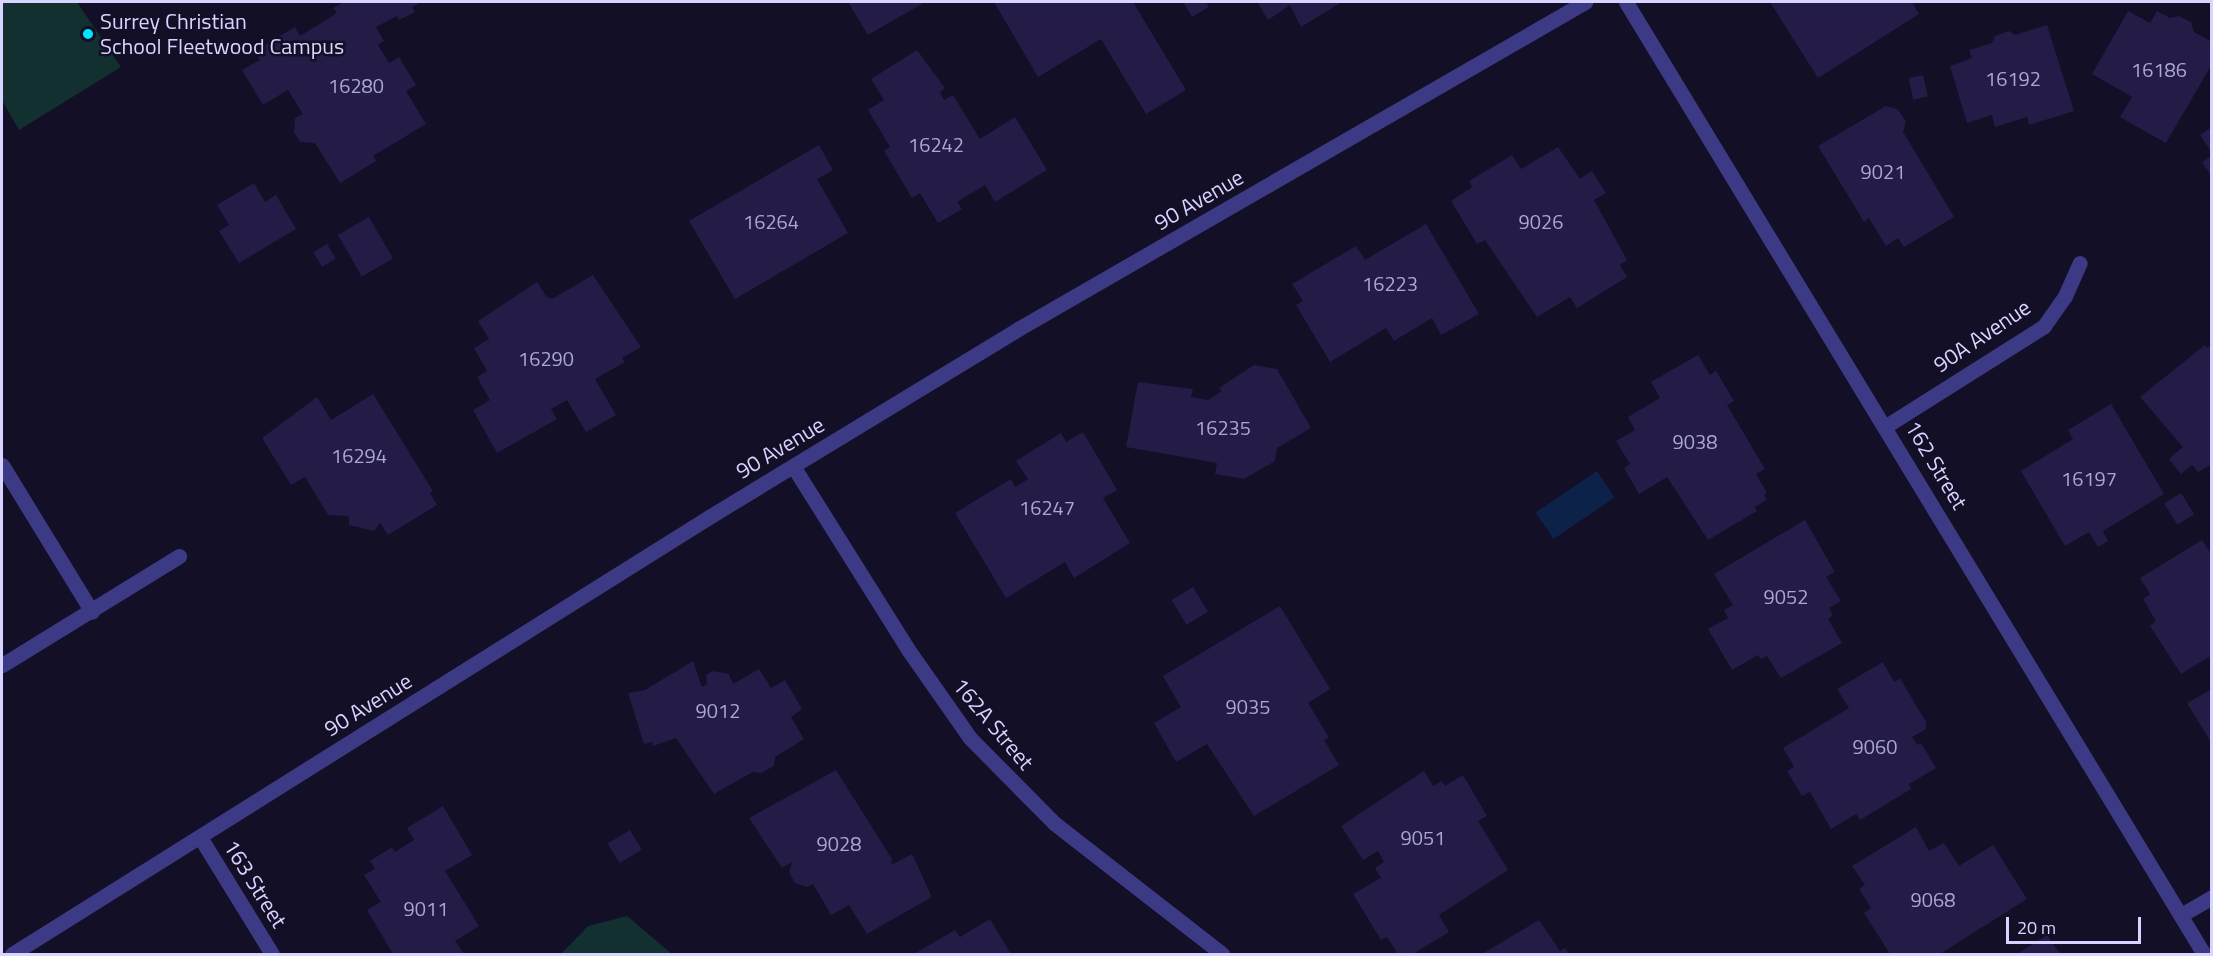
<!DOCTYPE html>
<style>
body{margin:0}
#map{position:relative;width:2213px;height:956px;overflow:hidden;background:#130f26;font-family:"Titillium Web",sans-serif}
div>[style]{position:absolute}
.green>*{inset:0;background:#12302f}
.water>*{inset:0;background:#0c2248;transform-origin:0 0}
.building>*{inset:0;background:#241b47;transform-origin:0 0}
.lane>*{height:15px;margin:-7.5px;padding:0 7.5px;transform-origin:7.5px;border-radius:7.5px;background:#3d3a85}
.street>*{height:15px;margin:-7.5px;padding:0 7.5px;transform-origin:7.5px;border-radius:7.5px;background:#3d3a85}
.dots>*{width:16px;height:16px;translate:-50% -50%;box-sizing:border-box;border:3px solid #130f26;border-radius:50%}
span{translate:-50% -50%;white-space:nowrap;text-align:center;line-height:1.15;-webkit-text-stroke:5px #130f26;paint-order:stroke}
.number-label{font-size:20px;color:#aca6d1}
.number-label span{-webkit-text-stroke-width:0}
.poi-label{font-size:22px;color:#d9d4ff}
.left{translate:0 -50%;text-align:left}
.street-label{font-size:22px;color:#d9d4ff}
.frame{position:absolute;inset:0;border:3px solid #d9d4ff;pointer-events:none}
.scale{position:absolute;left:2006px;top:917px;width:135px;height:27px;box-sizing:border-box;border:3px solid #d9d4ff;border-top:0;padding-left:8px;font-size:18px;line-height:21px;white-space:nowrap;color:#d9d4ff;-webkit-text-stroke:4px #130f26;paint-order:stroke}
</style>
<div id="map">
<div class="green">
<i style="clip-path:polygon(2px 2px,77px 2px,121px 67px,19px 130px,2px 100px)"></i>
<i style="clip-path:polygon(627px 916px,672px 954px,561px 954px,588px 926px)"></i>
</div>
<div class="water">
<i style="left:1597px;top:471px;width:32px;height:74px;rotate:56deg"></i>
</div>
<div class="building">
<i style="clip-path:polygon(344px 2px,422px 2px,412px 7px,415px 12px,399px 20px,397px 16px,376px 27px,384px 41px,378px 45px,389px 63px,399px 57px,416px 85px,406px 91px,426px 124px,373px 156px,376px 161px,340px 183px,315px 143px,300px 142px,294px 132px,295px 118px,303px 114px,288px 90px,263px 105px,242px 70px,260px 60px,255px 51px,295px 27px,300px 36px,337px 13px,333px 8px)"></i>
<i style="clip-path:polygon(848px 2px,925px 2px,868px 35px)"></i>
<i style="clip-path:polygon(994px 2px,1133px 2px,1186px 90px,1146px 114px,1101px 39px,1038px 77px)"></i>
<i style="clip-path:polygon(1183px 2px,1206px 2px,1209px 7px,1192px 17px)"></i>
<i style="clip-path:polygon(1257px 2px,1342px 2px,1301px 27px,1290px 5px,1268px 20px)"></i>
<i style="clip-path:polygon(1770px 2px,1912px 2px,1919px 14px,1818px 78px)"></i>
<i style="clip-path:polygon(2128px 11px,2150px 23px,2157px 11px,2170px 18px,2179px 16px,2191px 22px,2194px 32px,2212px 42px,2212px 64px,2166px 143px,2120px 117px,2132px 97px,2092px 74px)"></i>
<i style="clip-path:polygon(2047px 25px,2074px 111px,2029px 125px,2027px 117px,1995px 127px,1992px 115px,1967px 123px,1950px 66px,1972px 58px,1969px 50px,1992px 43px,1995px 36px,2009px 31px,2015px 35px)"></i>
<i style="clip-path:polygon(917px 50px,945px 88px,940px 92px,944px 100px,953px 95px,980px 139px,1015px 117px,1047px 170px,995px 202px,985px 185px,957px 202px,962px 209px,938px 223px,920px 193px,912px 198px,884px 151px,890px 147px,868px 110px,884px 100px,871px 79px)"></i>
<i style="left:1923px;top:75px;width:22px;height:15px;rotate:77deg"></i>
<i style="clip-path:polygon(1886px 106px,1897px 109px,1906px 121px,1903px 132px,1954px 217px,1904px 247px,1898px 238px,1886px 246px,1869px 218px,1864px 222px,1818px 146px)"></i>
<i style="clip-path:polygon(2212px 127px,2212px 153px,2200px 135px)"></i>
<i style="clip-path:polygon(819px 145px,833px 170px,817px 179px,848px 233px,735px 299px,689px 221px)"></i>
<i style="clip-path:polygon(1558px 147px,1580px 179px,1592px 171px,1606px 193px,1594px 200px,1627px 260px,1620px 265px,1627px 277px,1577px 308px,1570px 297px,1537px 317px,1485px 240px,1477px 244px,1451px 201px,1472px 187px,1469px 181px,1512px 155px,1521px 169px)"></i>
<i style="clip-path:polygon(2212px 156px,2212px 177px,2202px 162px)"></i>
<i style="clip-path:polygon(254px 183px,265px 202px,276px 195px,296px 229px,239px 263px,219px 231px,229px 225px,217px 205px)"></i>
<i style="left:369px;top:217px;width:48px;height:36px;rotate:60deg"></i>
<i style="clip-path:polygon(1426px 224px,1479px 314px,1441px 335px,1432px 318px,1394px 341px,1386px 328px,1330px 362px,1296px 305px,1303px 301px,1292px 284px,1356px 246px,1365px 260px)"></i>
<i style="left:327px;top:244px;width:17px;height:16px;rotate:59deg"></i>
<i style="clip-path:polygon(593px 275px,641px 347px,622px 358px,625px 362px,595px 379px,616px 415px,586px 432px,567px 400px,551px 409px,557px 419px,497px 453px,473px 410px,490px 400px,477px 377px,487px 371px,474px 348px,489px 339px,478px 321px,537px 282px,547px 297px,552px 299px)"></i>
<i style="clip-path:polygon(2205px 345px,2207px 348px,2212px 345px,2212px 464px,2198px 472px,2192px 465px,2181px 474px,2169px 459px,2183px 447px,2140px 397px)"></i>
<i style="clip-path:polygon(1698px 355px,1710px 375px,1716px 371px,1734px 401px,1727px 405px,1765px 469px,1756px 474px,1767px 493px,1764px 495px,1767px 500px,1755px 507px,1757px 511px,1708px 540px,1667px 477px,1639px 494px,1624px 468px,1630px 464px,1616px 441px,1635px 430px,1628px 417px,1660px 398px,1651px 382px)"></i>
<i style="clip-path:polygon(1254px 365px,1277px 369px,1311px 428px,1277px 448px,1275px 461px,1244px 479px,1215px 474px,1217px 463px,1126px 447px,1138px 382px,1193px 389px,1191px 397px,1208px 400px,1222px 391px,1219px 388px)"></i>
<i style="clip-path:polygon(373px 394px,433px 491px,430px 493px,437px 505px,388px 535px,380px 523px,374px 531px,349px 525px,349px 516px,328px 515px,305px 477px,291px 485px,262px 438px,317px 397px,331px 420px)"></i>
<i style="clip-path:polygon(2111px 404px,2164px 494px,2103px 531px,2108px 541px,2098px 547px,2089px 532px,2065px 546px,2021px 471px,2073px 439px,2068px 430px)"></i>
<i style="clip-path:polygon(1083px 432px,1117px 490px,1103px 498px,1130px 543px,1074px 578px,1065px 562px,1006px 598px,955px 513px,1011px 479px,1015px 487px,1028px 479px,1016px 461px,1061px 433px,1066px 442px)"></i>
<i style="left:2181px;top:493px;width:25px;height:20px;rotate:58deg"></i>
<i style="clip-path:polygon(1805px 520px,1835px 572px,1826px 577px,1841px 601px,1829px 608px,1833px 615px,1828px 619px,1842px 643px,1781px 678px,1767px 656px,1761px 659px,1758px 655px,1732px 670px,1708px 629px,1728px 618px,1724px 610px,1733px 605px,1714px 574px)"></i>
<i style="clip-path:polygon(2202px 540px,2212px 556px,2212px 655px,2181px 674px,2150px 626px,2156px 621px,2143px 599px,2150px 594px,2140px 578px)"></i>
<i style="left:1193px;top:587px;width:29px;height:25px;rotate:59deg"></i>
<i style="clip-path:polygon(1280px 606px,1330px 689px,1308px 703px,1329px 738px,1324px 740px,1339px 765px,1254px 816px,1207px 744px,1176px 762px,1154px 723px,1181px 707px,1163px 676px)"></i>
<i style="clip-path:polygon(693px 661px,702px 687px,707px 684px,706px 675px,713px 671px,729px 674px,733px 684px,759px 669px,771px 688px,785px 680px,802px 709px,791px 717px,804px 739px,775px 757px,774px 766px,761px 773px,753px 772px,714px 794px,676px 738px,653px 746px,652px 742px,644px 744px,628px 693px,645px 690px)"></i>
<i style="clip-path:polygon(1883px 662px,1894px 682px,1900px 678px,1926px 722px,1926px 729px,1912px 737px,1917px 745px,1921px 743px,1936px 768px,1909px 784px,1911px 789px,1860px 820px,1856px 814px,1831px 829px,1810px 792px,1802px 796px,1787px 771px,1794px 767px,1783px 748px,1849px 708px,1837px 689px)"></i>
<i style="clip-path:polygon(2212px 689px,2212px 744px,2187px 703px)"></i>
<i style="clip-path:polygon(836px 770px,892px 859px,891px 865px,912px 854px,932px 897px,867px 934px,849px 905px,831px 915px,813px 884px,807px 887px,795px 883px,789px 872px,792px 862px,782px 868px,749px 818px)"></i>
<i style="clip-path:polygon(1424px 771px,1433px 786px,1442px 781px,1445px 786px,1463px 775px,1487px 816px,1478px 821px,1508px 870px,1439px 915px,1449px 932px,1413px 954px,1398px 954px,1387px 937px,1381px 940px,1353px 894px,1381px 878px,1375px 868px,1384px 862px,1378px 851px,1363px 860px,1341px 826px)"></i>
<i style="clip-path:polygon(443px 806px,472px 855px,445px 871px,479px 926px,455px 941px,464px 954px,393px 954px,367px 910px,381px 902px,364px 875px,375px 869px,370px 861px,392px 847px,395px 852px,414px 840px,407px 828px)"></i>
<i style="clip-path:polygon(1916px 827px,1929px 851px,1944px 843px,1959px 866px,1993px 845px,2027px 899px,1940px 954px,1890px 954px,1864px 913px,1871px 908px,1859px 889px,1865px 885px,1852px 866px)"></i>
<i style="left:630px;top:830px;width:23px;height:26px;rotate:59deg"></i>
<i style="clip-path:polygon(990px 919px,1011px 954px,914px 954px,955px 930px,960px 937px)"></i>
<i style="clip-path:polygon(1539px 920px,1560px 951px,1565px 948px,1569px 954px,1482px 954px)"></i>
<i style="clip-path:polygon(2047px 935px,2060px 954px,2017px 954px)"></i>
</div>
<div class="lane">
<i style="left:2px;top:465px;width:172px;rotate:58.5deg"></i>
<i style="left:2px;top:665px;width:208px;rotate:-31.6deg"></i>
</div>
<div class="street">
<i style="left:1626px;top:2px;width:1114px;rotate:58.74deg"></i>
<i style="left:1886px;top:426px;width:187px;rotate:-32.3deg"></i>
<i style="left:2044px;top:326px;width:37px;rotate:-55deg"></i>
<i style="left:2065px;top:296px;width:36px;rotate:-66deg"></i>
<i style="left:793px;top:466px;width:215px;rotate:57.9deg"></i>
<i style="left:907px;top:648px;width:110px;rotate:55deg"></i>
<i style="left:970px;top:738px;width:120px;rotate:45.3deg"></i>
<i style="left:1054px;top:823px;width:213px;rotate:37.9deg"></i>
<i style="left:200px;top:837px;width:137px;rotate:58.4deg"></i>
<i style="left:2181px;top:915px;width:36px;rotate:-30deg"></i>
<i style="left:12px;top:954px;width:823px;rotate:-32.09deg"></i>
<i style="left:709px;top:517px;width:362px;rotate:-31.3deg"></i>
<i style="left:1018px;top:329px;width:655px;rotate:-29.97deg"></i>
</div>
<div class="dots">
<i style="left:88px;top:34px;background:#00e5ff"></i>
</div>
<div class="number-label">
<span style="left:2159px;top:69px">16186</span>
<span style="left:2013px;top:78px">16192</span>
<span style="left:356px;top:85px">16280</span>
<span style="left:936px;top:144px">16242</span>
<span style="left:1883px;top:171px">9021</span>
<span style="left:771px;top:221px">16264</span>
<span style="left:1541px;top:221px">9026</span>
<span style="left:1390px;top:283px">16223</span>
<span style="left:546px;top:358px">16290</span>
<span style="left:1223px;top:427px">16235</span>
<span style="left:1695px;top:441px">9038</span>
<span style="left:359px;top:455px">16294</span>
<span style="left:2089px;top:478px">16197</span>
<span style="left:1047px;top:507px">16247</span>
<span style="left:1786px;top:596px">9052</span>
<span style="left:1248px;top:706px">9035</span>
<span style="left:718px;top:710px">9012</span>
<span style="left:1875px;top:746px">9060</span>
<span style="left:1423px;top:837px">9051</span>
<span style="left:839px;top:843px">9028</span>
<span style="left:1933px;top:899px">9068</span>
<span style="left:426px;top:908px">9011</span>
</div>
<div class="poi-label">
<span class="left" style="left:100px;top:34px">Surrey Christian<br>School Fleetwood Campus</span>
</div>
<div class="street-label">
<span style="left:1199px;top:200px;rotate:-30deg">90 Avenue</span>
<span style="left:1982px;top:336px;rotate:-34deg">90A Avenue</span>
<span style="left:780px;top:448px;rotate:-31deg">90 Avenue</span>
<span style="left:1936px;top:465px;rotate:59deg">162 Street</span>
<span style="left:368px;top:705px;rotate:-32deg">90 Avenue</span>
<span style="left:993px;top:724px;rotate:50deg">162A Street</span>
<span style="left:255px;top:884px;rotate:58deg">163 Street</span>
</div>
<div class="frame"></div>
<div class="scale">20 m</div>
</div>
